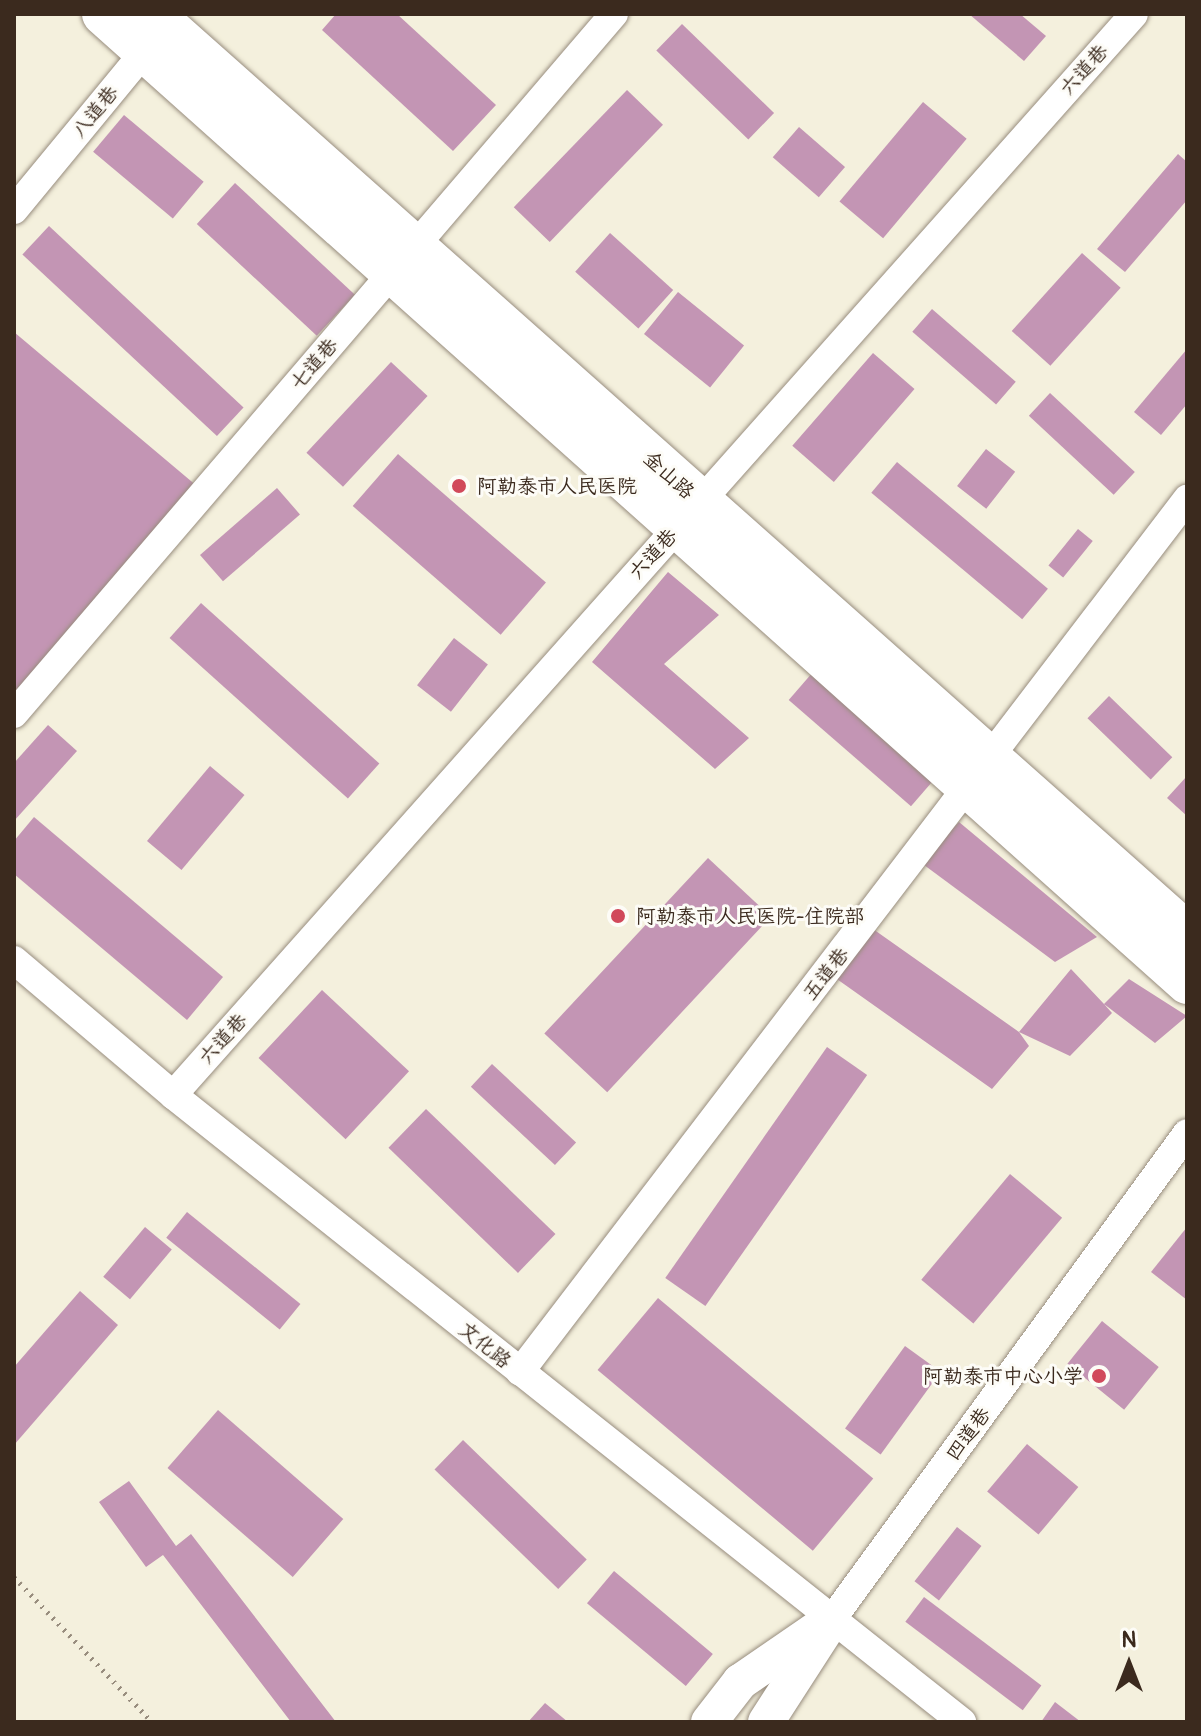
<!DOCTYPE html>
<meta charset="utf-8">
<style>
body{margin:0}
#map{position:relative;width:1201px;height:1736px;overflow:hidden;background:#f4f0dd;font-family:Pangolin,"LXGW WenKai TC",sans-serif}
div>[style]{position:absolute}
.building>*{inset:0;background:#c395b4;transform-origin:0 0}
.path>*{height:5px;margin-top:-2.5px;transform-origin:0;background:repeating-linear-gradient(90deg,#988d7e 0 2px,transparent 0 8px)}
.roads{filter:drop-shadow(0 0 2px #988d7e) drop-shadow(0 0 2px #988d7e)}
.minor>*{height:28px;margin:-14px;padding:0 14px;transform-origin:14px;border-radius:14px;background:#fff}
.major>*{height:36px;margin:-18px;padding:0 18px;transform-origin:18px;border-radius:18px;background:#fff}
.highway>*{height:42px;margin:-21px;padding:0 21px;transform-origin:21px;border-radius:21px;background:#fff}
.dots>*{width:22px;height:22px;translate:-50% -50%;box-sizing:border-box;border:4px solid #fdfcf7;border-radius:50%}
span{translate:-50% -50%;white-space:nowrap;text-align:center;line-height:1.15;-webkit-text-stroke:6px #fdfcf7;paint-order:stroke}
.street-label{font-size:20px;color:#3b2a1e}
.poi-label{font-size:20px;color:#3b2a1e}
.left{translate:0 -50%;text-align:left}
.right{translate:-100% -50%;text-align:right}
.frame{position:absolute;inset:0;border:16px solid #3b2a1e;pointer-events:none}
.north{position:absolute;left:1089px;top:1624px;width:80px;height:80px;-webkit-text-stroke:6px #fdfcf7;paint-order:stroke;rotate:0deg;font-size:22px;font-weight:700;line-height:32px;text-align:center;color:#3b2a1e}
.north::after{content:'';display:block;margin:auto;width:28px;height:36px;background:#3b2a1e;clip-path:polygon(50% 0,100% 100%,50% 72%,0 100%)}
</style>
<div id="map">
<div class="building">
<i style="clip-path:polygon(336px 14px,397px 14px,496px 105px,453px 151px,322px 30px)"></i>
<i style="clip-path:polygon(969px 14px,1020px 14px,1046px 36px,1024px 61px)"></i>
<i style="left:682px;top:24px;width:128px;height:37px;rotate:44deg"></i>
<i style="left:627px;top:90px;width:50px;height:163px;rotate:44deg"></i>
<i style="left:923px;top:102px;width:57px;height:130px;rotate:40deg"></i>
<i style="left:124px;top:115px;width:104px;height:48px;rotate:40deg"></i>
<i style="left:799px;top:127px;width:61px;height:40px;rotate:41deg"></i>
<i style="clip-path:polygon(1178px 154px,1187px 162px,1187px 200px,1125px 272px,1097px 249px)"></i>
<i style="left:235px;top:183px;width:164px;height:56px;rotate:43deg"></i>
<i style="left:49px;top:226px;width:266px;height:39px;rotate:43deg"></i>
<i style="left:610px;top:233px;width:85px;height:52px;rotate:42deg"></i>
<i style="left:1082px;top:253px;width:52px;height:105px;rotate:42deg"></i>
<i style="left:678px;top:292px;width:85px;height:54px;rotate:39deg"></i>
<i style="left:932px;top:309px;width:111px;height:30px;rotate:41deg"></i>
<i style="clip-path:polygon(14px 332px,204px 492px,14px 714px)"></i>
<i style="clip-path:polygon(1187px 349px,1187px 404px,1161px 435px,1134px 412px)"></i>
<i style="left:873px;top:353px;width:55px;height:123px;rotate:41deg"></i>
<i style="left:391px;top:362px;width:50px;height:124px;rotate:43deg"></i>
<i style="left:1050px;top:393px;width:116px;height:31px;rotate:43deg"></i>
<i style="left:986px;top:449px;width:37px;height:47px;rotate:38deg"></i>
<i style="left:398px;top:454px;width:196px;height:69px;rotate:41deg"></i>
<i style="left:897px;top:462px;width:197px;height:40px;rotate:40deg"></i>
<i style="left:277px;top:488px;width:35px;height:102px;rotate:49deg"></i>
<i style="left:1078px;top:529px;width:19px;height:47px;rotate:39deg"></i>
<i style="clip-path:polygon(668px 572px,719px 615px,664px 664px,749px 738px,715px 769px,592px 662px)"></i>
<i style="left:201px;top:603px;width:240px;height:47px;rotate:42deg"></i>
<i style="left:454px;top:638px;width:43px;height:60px;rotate:38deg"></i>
<i style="left:813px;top:672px;width:162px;height:37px;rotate:41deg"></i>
<i style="left:1109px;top:696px;width:88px;height:31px;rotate:44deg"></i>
<i style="clip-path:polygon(48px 725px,77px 751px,14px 821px,14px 763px)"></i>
<i style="left:210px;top:766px;width:45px;height:98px;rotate:40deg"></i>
<i style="clip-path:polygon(1187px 776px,1187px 816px,1167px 798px)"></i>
<i style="clip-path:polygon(34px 817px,223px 977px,187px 1020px,14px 874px,14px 841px)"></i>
<i style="clip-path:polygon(959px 822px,1097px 937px,1055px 962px,920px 862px)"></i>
<i style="left:708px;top:858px;width:86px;height:240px;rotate:43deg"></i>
<i style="clip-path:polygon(873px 929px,1019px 1032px,1071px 969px,1104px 1004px,1129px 979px,1187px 1016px,1155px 1043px,1104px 1004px,1112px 1013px,1070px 1056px,1019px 1032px,1029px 1046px,992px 1089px,834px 977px)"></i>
<i style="left:322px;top:990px;width:119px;height:93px;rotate:43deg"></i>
<i style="left:827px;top:1047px;width:49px;height:282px;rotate:35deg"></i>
<i style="left:492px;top:1064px;width:115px;height:31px;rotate:43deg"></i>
<i style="left:426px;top:1109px;width:180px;height:54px;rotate:44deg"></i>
<i style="left:1010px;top:1174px;width:68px;height:138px;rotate:40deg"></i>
<i style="left:187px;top:1212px;width:146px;height:33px;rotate:39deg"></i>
<i style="left:145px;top:1227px;width:35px;height:65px;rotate:40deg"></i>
<i style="clip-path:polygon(1187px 1227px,1187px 1300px,1151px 1272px)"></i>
<i style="clip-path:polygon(80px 1291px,118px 1325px,14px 1445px,14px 1367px)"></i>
<i style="left:658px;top:1298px;width:281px;height:94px;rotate:40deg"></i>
<i style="left:1102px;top:1321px;width:73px;height:55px;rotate:39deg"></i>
<i style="left:905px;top:1346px;width:44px;height:102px;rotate:36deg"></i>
<i style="left:218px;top:1410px;width:166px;height:77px;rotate:41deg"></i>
<i style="left:463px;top:1440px;width:172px;height:41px;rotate:44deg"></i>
<i style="left:1027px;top:1444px;width:67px;height:62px;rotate:40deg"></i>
<i style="clip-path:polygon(129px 1481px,176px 1546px,191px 1534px,336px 1722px,291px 1722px,163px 1555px,146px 1567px,99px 1502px)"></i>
<i style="left:957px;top:1527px;width:31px;height:69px;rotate:38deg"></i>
<i style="left:614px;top:1571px;width:129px;height:42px;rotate:40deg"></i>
<i style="left:924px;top:1597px;width:147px;height:31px;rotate:37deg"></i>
<i style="clip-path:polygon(1055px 1702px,1081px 1722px,1041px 1722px)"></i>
<i style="clip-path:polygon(545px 1703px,568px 1722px,528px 1722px)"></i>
</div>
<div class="path">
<i style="left:14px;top:1577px;width:200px;rotate:46.4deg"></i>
</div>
<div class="roads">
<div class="minor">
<i style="left:14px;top:210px;width:222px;rotate:-50.5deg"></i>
<i style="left:14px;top:714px;width:922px;rotate:-49.4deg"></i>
<i style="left:14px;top:960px;width:209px;rotate:40.3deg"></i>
<i style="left:173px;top:1095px;width:1008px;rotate:38.47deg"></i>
<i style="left:173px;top:1095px;width:1446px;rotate:-48.36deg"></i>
<i style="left:520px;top:1372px;width:1099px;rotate:-52.62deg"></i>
<i style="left:833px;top:1618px;width:600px;rotate:-53.87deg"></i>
</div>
<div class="major">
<i style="left:709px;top:1722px;width:51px;rotate:-52.2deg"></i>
<i style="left:740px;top:1682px;width:113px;rotate:-34.5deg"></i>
<i style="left:766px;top:1722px;width:111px;rotate:-57.2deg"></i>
</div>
<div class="highway">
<i style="left:103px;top:14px;width:1454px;rotate:41.79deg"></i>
<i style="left:153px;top:14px;width:1383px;rotate:41.63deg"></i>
</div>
</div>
<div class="dots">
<i style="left:459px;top:486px;background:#d1495b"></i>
<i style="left:618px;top:916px;background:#d1495b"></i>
<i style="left:1099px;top:1376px;background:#d1495b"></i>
</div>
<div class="street-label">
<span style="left:1084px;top:70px;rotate:-48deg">六道巷</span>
<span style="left:95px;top:112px;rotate:-51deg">八道巷</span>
<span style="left:314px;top:364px;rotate:-49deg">七道巷</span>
<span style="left:669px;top:475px;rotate:42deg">金山路</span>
<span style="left:653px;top:554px;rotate:-48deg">六道巷</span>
<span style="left:826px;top:974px;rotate:-52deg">五道巷</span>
<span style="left:223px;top:1039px;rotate:-48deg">六道巷</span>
<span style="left:485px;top:1345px;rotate:39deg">文化路</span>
<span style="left:968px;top:1434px;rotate:-54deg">四道巷</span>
</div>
<div class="poi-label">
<span class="left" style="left:477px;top:486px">阿勒泰市人民医院</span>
<span class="left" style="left:636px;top:916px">阿勒泰市人民医院-住院部</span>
<span class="right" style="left:1083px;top:1376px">阿勒泰市中心小学</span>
</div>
<div class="frame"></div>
<div class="north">N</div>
</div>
